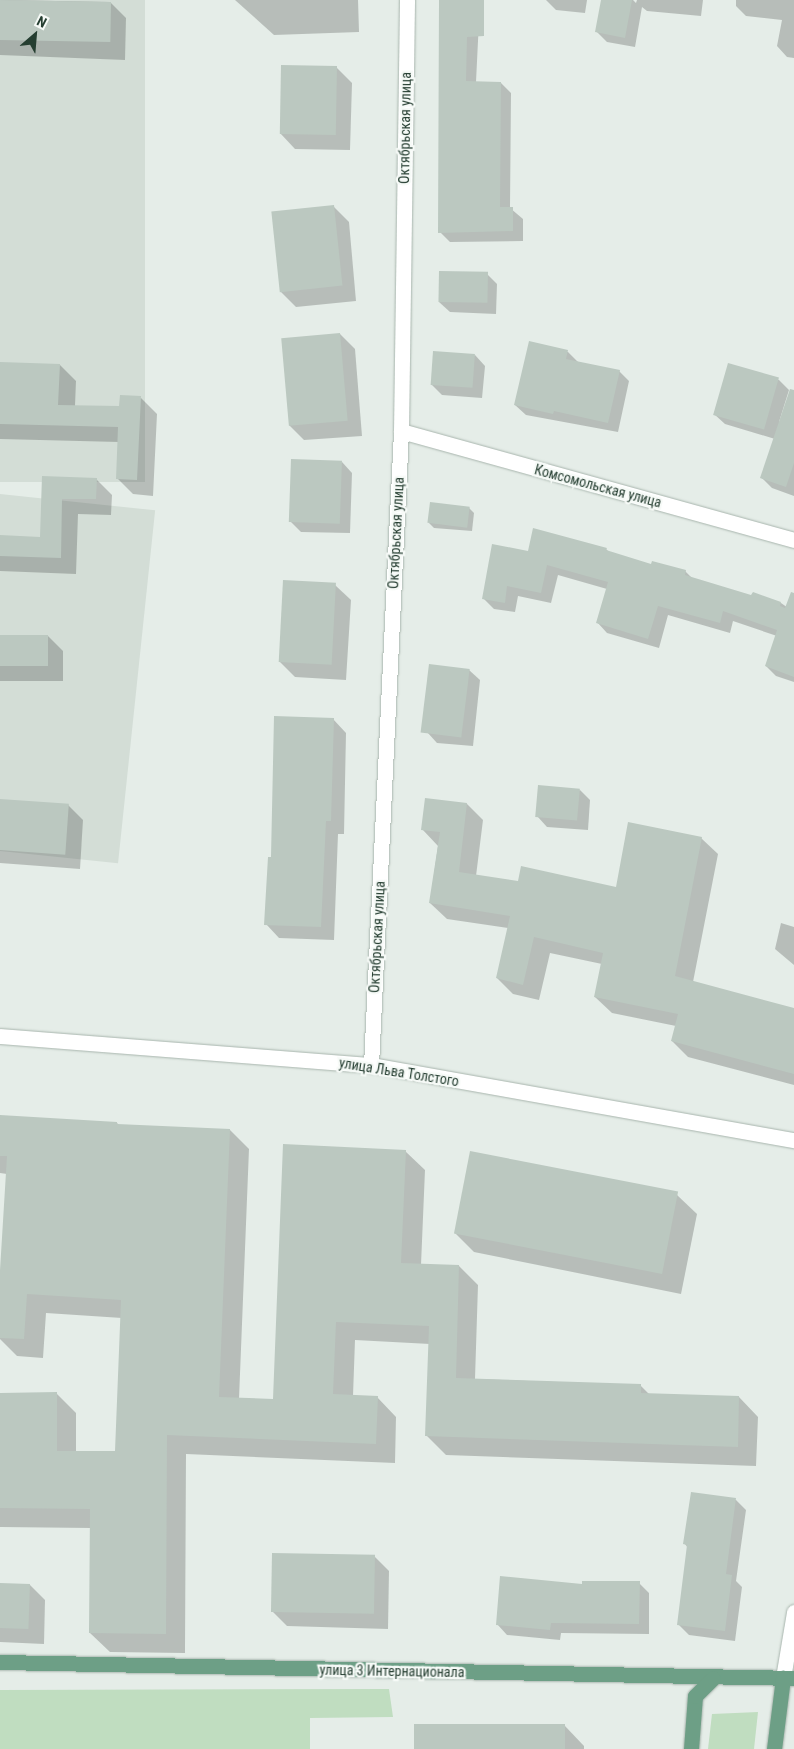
<!DOCTYPE html>
<meta charset="utf-8">
<style>
body{margin:0}
#map{position:relative;width:794px;height:1749px;overflow:hidden;background:#e5ede8;font-family:"Roboto Condensed",sans-serif}
div>[style]{position:absolute}
.built>*{inset:0;background:#d3ddd6;transform-origin:0 0}
.green>*{inset:0;background:#c0ddc0}
.shadow>*{inset:0;background:#0003}
.building>*{inset:0;background:#bbc8c0;transform-origin:0 0}
.roads{filter:drop-shadow(0 0 1px #a8b5ad) drop-shadow(0 0 1px #a8b5ad)}
.minor>*{height:15px;margin:-7.5px;padding:0 7.5px;transform-origin:7.5px;border-radius:7.5px;background:#fff}
.major>*{height:15px;margin:-7.5px;padding:0 7.5px;transform-origin:7.5px;border-radius:7.5px;background:#6d9f86}
span{translate:-50% -50%;white-space:nowrap;text-align:center;line-height:1.15;-webkit-text-stroke:4.5px #f6faf7;paint-order:stroke}
.street-label{font-size:14px;color:#253e31}
.north{position:absolute;left:10px;top:10px;width:50px;height:50px;-webkit-text-stroke:4px #f6faf7;paint-order:stroke;rotate:27deg;font-size:14px;font-weight:700;line-height:20px;text-align:center;color:#253e31}
.north::after{content:'';display:block;margin:auto;width:18px;height:22px;background:#253e31;clip-path:polygon(50% 0,100% 100%,50% 72%,0 100%)}
</style>
<div id="map">
<div class="built">
<i style="left:0;top:0;width:145px;height:482px"></i>
<i style="left:0;top:494px;width:156px;height:355px;rotate:6deg"></i>
</div>
<div class="green">
<i style="clip-path:polygon(389px 1689px,393px 1717px,310px 1718px,310px 1749px,0 1749px,0 1690px)"></i>
<i style="clip-path:polygon(758px 1712px,754px 1749px,708px 1749px,712px 1714px)"></i>
</div>
<div class="shadow">
<i style="clip-path:polygon(0 0,110px 2px,126px 18px,125px 60px,0 55px)"></i>
<i style="clip-path:polygon(235px 0,358px 0,359px 32px,274px 35px)"></i>
<i style="clip-path:polygon(440px 0,480px 0,476px 82px,501px 83px,511px 93px,510px 208px,523px 219px,523px 241px,450px 242px,440px 232px)"></i>
<i style="clip-path:polygon(546px 0,587px 0,585px 13px,556px 10px)"></i>
<i style="clip-path:polygon(602px 0,633px 0,636px 3px,637px 0,703px 0,701px 16px,647px 11px,642px 7px,635px 47px,607px 42px,597px 32px)"></i>
<i style="clip-path:polygon(736px 0,794px 0,794px 58px,787px 57px,777px 46px,782px 20px,746px 16px,736px 6px)"></i>
<i style="clip-path:polygon(336px 67px,352px 83px,350px 150px,295px 149px,280px 133px)"></i>
<i style="clip-path:polygon(334px 207px,349px 222px,356px 301px,296px 307px,281px 292px)"></i>
<i style="clip-path:polygon(487px 274px,497px 284px,496px 314px,450px 312px,439px 302px)"></i>
<i style="clip-path:polygon(340px 334px,355px 349px,362px 436px,304px 440px,289px 425px)"></i>
<i style="clip-path:polygon(530px 342px,568px 352px,579px 363px,619px 371px,629px 381px,618px 432px,526px 415px,515px 405px)"></i>
<i style="clip-path:polygon(475px 355px,485px 366px,482px 398px,442px 395px,432px 385px)"></i>
<i style="clip-path:polygon(0 363px,60px 365px,76px 381px,75px 406px,121px 408px,141px 398px,157px 414px,153px 496px,133px 494px,117px 478px,119px 442px,0 439px)"></i>
<i style="clip-path:polygon(729px 364px,779px 380px,789px 390px,779px 422px,794px 427px,794px 496px,772px 488px,762px 478px,775px 439px,725px 424px,714px 414px)"></i>
<i style="clip-path:polygon(342px 462px,352px 473px,350px 533px,301px 532px,290px 521px)"></i>
<i style="clip-path:polygon(43px 477px,96px 479px,112px 495px,111px 515px,78px 514px,76px 574px,0 571px,0 536px,41px 538px)"></i>
<i style="clip-path:polygon(469px 508px,474px 513px,472px 531px,434px 528px,429px 523px)"></i>
<i style="clip-path:polygon(606px 549px,609px 552px,652px 565px,685px 571px,692px 578px,752px 597px,781px 603px,794px 612px,794px 682px,776px 676px,766px 666px,777px 636px,733px 621px,730px 633px,668px 615px,659px 648px,607px 633px,597px 622px,607px 589px,558px 575px,551px 603px,518px 596px,515px 612px,494px 609px,484px 599px,529px 552px)"></i>
<i style="clip-path:polygon(335px 585px,351px 600px,346px 680px,295px 677px,280px 662px)"></i>
<i style="clip-path:polygon(0 636px,48px 636px,63px 651px,63px 681px,0 681px)"></i>
<i style="clip-path:polygon(469px 670px,480px 680px,473px 746px,437px 743px,427px 732px)"></i>
<i style="clip-path:polygon(333px 719px,346px 733px,344px 834px,338px 834px,334px 940px,279px 938px,266px 924px,272px 859px)"></i>
<i style="clip-path:polygon(580px 790px,590px 800px,588px 830px,547px 827px,537px 816px)"></i>
<i style="clip-path:polygon(426px 799px,467px 804px,483px 820px,476px 876px,519px 882px,617px 889px,701px 838px,718px 854px,693px 982px,794px 1009px,794px 1085px,688px 1057px,672px 1041px,676px 1026px,612px 1013px,595px 997px,602px 964px,550px 953px,539px 1000px,513px 994px,497px 978px,508px 928px,447px 919px,430px 903px,438px 846px,422px 829px)"></i>
<i style="clip-path:polygon(0 800px,68px 805px,83px 820px,80px 869px,0 863px)"></i>
<i style="clip-path:polygon(781px 923px,794px 927px,794px 965px,775px 949px)"></i>
<i style="clip-path:polygon(0 1116px,117px 1123px,119px 1125px,230px 1130px,249px 1149px,239px 1399px,274px 1401px,405px 1151px,425px 1170px,421px 1265px,459px 1266px,478px 1285px,475px 1379px,640px 1385px,649px 1394px,739px 1397px,758px 1417px,756px 1466px,446px 1455px,427px 1436px,430px 1344px,355px 1340px,353px 1396px,377px 1397px,396px 1417px,395px 1463px,186px 1454px,185px 1653px,110px 1652px,90px 1633px,91px 1528px,0 1527px,0 1394px,56px 1393px,76px 1413px,76px 1452px,116px 1453px,122px 1318px,46px 1313px,43px 1358px,17px 1356px,0 1339px,0 1291px,7px 1174px,0 1173px)"></i>
<i style="clip-path:polygon(677px 1195px,697px 1214px,681px 1294px,474px 1252px,455px 1233px)"></i>
<i style="clip-path:polygon(692px 1493px,736px 1500px,746px 1510px,736px 1581px,742px 1587px,735px 1641px,689px 1635px,679px 1625px,688px 1548px,685px 1544px)"></i>
<i style="clip-path:polygon(374px 1556px,389px 1571px,388px 1629px,287px 1626px,272px 1611px)"></i>
<i style="clip-path:polygon(639px 1583px,649px 1593px,649px 1634px,561px 1633px,560px 1640px,507px 1635px,497px 1624px,583px 1585px)"></i>
<i style="clip-path:polygon(0 1584px,30px 1585px,45px 1600px,44px 1644px,0 1642px)"></i>
<i style="clip-path:polygon(565px 1726px,584px 1746px,584px 1749px,415px 1749px)"></i>
</div>
<div class="building">
<i style="left:0;top:0;width:111px;height:40px;rotate:1deg"></i>
<i style="clip-path:polygon(439px 0,484px 0,484px 36px,467px 37px,466px 81px,501px 82px,500px 207px,513px 207px,513px 231px,438px 233px)"></i>
<i style="clip-path:polygon(601px 0,632px 0,625px 38px,595px 32px)"></i>
<i style="left:281px;top:65px;width:56px;height:69px;rotate:1deg"></i>
<i style="left:334px;top:205px;width:81px;height:63px;rotate:84deg"></i>
<i style="left:439px;top:271px;width:49px;height:31px;rotate:1deg"></i>
<i style="left:340px;top:333px;width:88px;height:59px;rotate:85deg"></i>
<i style="clip-path:polygon(529px 341px,568px 350px,566px 359px,620px 370px,608px 423px,554px 411px,553px 414px,514px 405px)"></i>
<i style="left:433px;top:351px;width:42px;height:34px;rotate:4deg"></i>
<i style="clip-path:polygon(0 362px,60px 364px,58px 405px,119px 406px,120px 395px,141px 396px,137px 480px,116px 479px,118px 427px,0 424px)"></i>
<i style="left:728px;top:363px;width:53px;height:54px;rotate:16deg"></i>
<i style="clip-path:polygon(790px 389px,794px 390px,794px 463px,786px 487px,760px 478px)"></i>
<i style="left:291px;top:459px;width:51px;height:63px;rotate:2deg"></i>
<i style="clip-path:polygon(42px 476px,97px 478px,96px 499px,62px 499px,61px 558px,0 556px,0 535px,40px 537px)"></i>
<i style="left:430px;top:502px;width:40px;height:21px;rotate:7deg"></i>
<i style="clip-path:polygon(533px 528px,607px 548px,606px 550px,651px 564px,652px 561px,686px 570px,685px 575px,751px 595px,753px 592px,781px 602px,780px 606px,785px 608px,791px 592px,794px 593px,794px 677px,765px 666px,777px 630px,723px 611px,720px 623px,658px 606px,648px 639px,596px 623px,608px 582px,547px 565px,541px 593px,507px 586px,505px 603px,482px 599px,492px 544px,528px 551px)"></i>
<i style="left:283px;top:580px;width:53px;height:82px;rotate:3deg"></i>
<i style="left:0;top:635px;width:48px;height:31px"></i>
<i style="left:429px;top:664px;width:41px;height:69px;rotate:7deg"></i>
<i style="clip-path:polygon(274px 716px,334px 718px,331px 821px,326px 821px,321px 927px,264px 925px,268px 857px,271px 857px)"></i>
<i style="left:538px;top:785px;width:42px;height:32px;rotate:5deg"></i>
<i style="clip-path:polygon(425px 798px,467px 803px,459px 872px,518px 881px,521px 866px,616px 887px,628px 822px,702px 837px,675px 976px,794px 1008px,794px 1074px,671px 1041px,678px 1014px,594px 997px,603px 953px,534px 937px,523px 985px,496px 978px,510px 916px,429px 903px,440px 832px,421px 830px)"></i>
<i style="left:0;top:799px;width:69px;height:51px;rotate:4deg"></i>
<i style="clip-path:polygon(0 1115px,117px 1122px,117px 1124px,230px 1129px,219px 1397px,273px 1399px,283px 1144px,406px 1150px,401px 1263px,459px 1265px,456px 1378px,641px 1384px,641px 1393px,739px 1396px,738px 1447px,425px 1436px,429px 1326px,336px 1322px,333px 1394px,378px 1396px,376px 1444px,167px 1435px,166px 1634px,89px 1633px,90px 1509px,0 1508px,0 1393px,57px 1392px,57px 1451px,115px 1451px,121px 1300px,27px 1294px,24px 1339px,0 1338px,0 1270px,7px 1156px,0 1156px)"></i>
<i style="left:470px;top:1151px;width:212px;height:84px;rotate:11deg"></i>
<i style="clip-path:polygon(691px 1492px,736px 1498px,726px 1574px,732px 1575px,725px 1631px,677px 1625px,687px 1545px,683px 1544px)"></i>
<i style="left:272px;top:1553px;width:103px;height:59px;rotate:1deg"></i>
<i style="clip-path:polygon(500px 1576px,582px 1584px,582px 1581px,640px 1581px,639px 1624px,551px 1623px,550px 1630px,496px 1625px)"></i>
<i style="left:0;top:1583px;width:30px;height:45px;rotate:2deg"></i>
<i style="left:414px;top:1724px;width:151px;height:25px"></i>
</div>
<div class="roads">
<div class="minor">
<i style="left:401px;top:431px;width:408px;rotate:15.5deg"></i>
<i style="left:0;top:1036px;width:372px;rotate:4.5deg"></i>
<i style="left:371px;top:1065px;width:430px;rotate:10.1deg"></i>
<i style="left:371px;top:1065px;width:635px;rotate:-87.29deg"></i>
<i style="left:401px;top:431px;width:431px;rotate:-89.2deg"></i>
<i style="left:783px;top:1678px;width:67px;rotate:-80.5deg"></i>
</div>
<div class="major">
<i style="left:0;top:1662px;width:794px;rotate:1.15deg"></i>
<i style="left:691px;top:1749px;width:53px;rotate:-85.7deg"></i>
<i style="left:695px;top:1696px;width:25px;rotate:-45deg"></i>
<i style="left:774px;top:1749px;width:72px;rotate:-82.8deg"></i>
</div>
</div>
<div class="street-label">
<span style="left:405px;top:128px;rotate:-89deg">Октябрьская улица</span>
<span style="left:598px;top:486px;rotate:15deg">Комсомольская улица</span>
<span style="left:396px;top:533px;rotate:-87deg">Октябрьская улица</span>
<span style="left:377px;top:937px;rotate:-87deg">Октябрьская улица</span>
<span style="left:399px;top:1072px;rotate:9deg">улица Льва Толстого</span>
<span style="left:392px;top:1671px;rotate:1deg">улица 3 Интернационала</span>
</div>
<div class="north">N</div>
</div>
